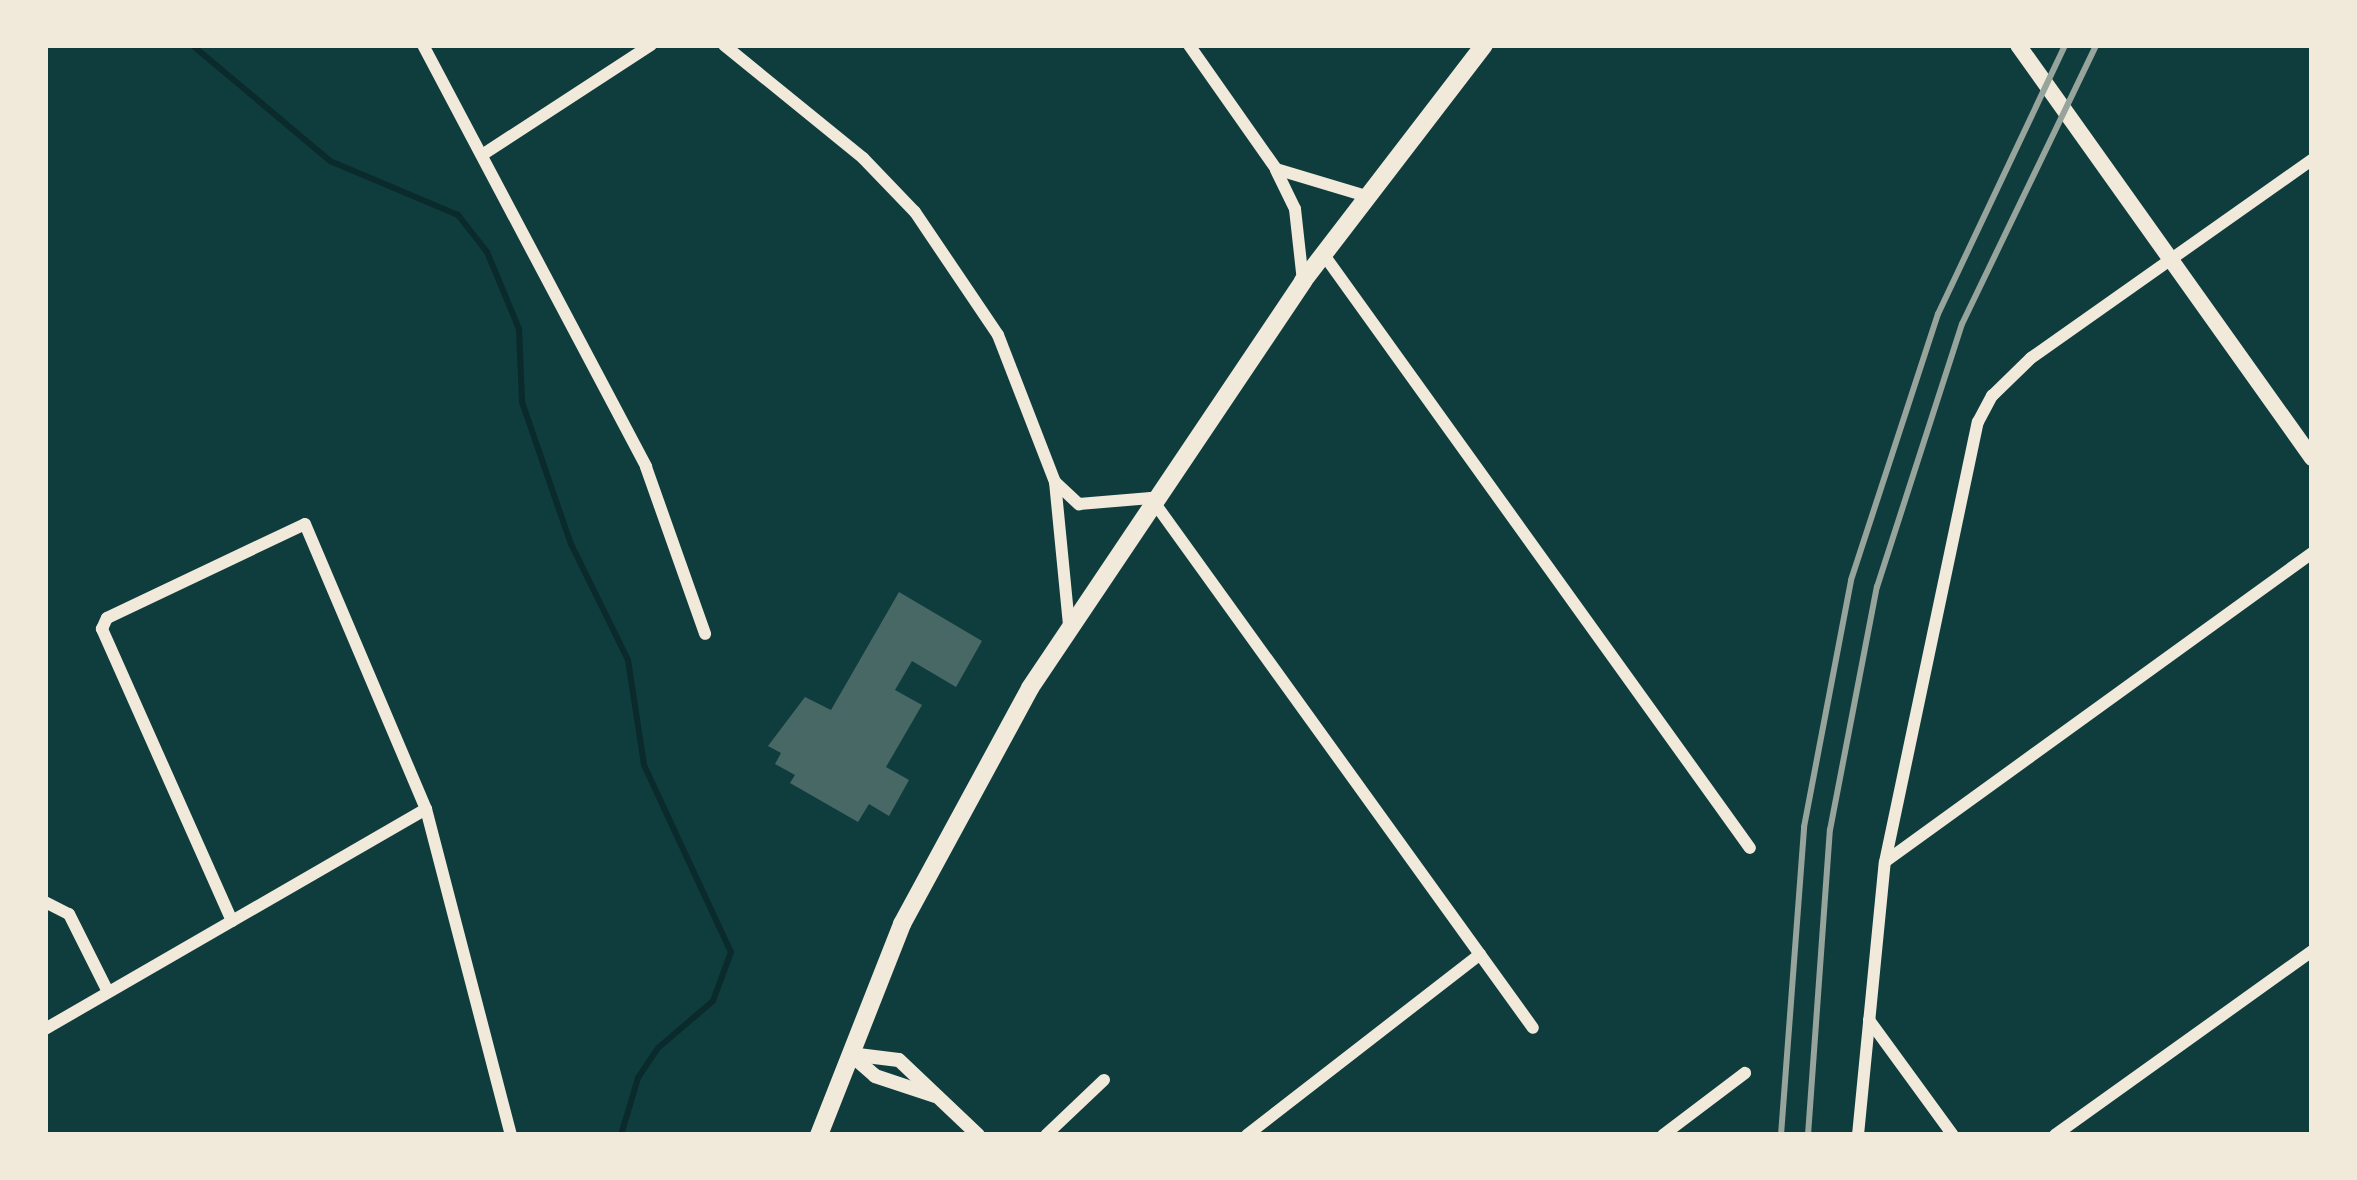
<!DOCTYPE html>
<style>
body{margin:0}
#map{position:relative;width:2357px;height:1180px;overflow:hidden;background:#0f3d3e;font-family:"IBM Plex Sans",sans-serif}
div>[style]{position:absolute}
.stream>*{height:6px;margin:-3px;padding:0 3px;transform-origin:3px;border-radius:3px;background:#0a2a2b}
.building>*{inset:0;background:#486865}
.minor>*{height:12px;margin:-6px;padding:0 6px;transform-origin:6px;border-radius:6px;background:#f1e9da}
.tertiary>*{height:14px;margin:-7px;padding:0 7px;transform-origin:7px;border-radius:7px;background:#f1e9da}
.secondary>*{height:16px;margin:-8px;padding:0 8px;transform-origin:8px;border-radius:8px;background:#f1e9da}
.primary>*{height:18px;margin:-9px;padding:0 9px;transform-origin:9px;border-radius:9px;background:#f1e9da}
.rail>*{height:6px;margin:-3px;padding:0 3px;transform-origin:3px;border-radius:3px;background:#97a49c}
span{translate:-50% -50%;white-space:nowrap;text-align:center;line-height:1.15;-webkit-text-stroke:10px #f1e9da;paint-order:stroke}
.frame{position:absolute;inset:0;border:48px solid #f1e9da;pointer-events:none}
</style>
<div id="map">
<div class="stream">
<i style="left:192px;top:45px;width:180px;rotate:40deg"></i>
<i style="left:330px;top:161px;width:139px;rotate:22.9deg"></i>
<i style="left:458px;top:215px;width:47px;rotate:51.9deg"></i>
<i style="left:487px;top:252px;width:83px;rotate:67.4deg"></i>
<i style="left:519px;top:329px;width:73px;rotate:87.6deg"></i>
<i style="left:522px;top:402px;width:150px;rotate:71deg"></i>
<i style="left:571px;top:544px;width:129px;rotate:63.8deg"></i>
<i style="left:628px;top:660px;width:106px;rotate:81.3deg"></i>
<i style="left:644px;top:765px;width:206px;rotate:65.1deg"></i>
<i style="left:731px;top:952px;width:52px;rotate:110.2deg"></i>
<i style="left:713px;top:1001px;width:72px;rotate:139.5deg"></i>
<i style="left:658px;top:1048px;width:36px;rotate:124deg"></i>
<i style="left:638px;top:1078px;width:59px;rotate:106.6deg"></i>
</div>
<div class="building">
<i style="clip-path:polygon(899px 592px,982px 641px,956px 687px,912px 661px,895px 690px,922px 705px,886px 767px,909px 780px,889px 816px,869px 804px,858px 822px,790px 783px,795px 775px,775px 764px,781px 753px,768px 746px,805px 697px,831px 710px)"></i>
</div>
<div class="minor">
<i style="left:423px;top:45px;width:477px;rotate:62.1deg"></i>
<i style="left:646px;top:467px;width:177px;rotate:70.5deg"></i>
<i style="left:724px;top:45px;width:179px;rotate:39.1deg"></i>
<i style="left:863px;top:158px;width:75px;rotate:46.1deg"></i>
<i style="left:915px;top:212px;width:148px;rotate:56deg"></i>
<i style="left:998px;top:335px;width:158px;rotate:68.8deg"></i>
<i style="left:1055px;top:482px;width:144px;rotate:84.4deg"></i>
<i style="left:1189px;top:45px;width:151px;rotate:54.9deg"></i>
<i style="left:1276px;top:169px;width:94px;rotate:16.7deg"></i>
<i style="left:482px;top:155px;width:202px;rotate:-33.1deg"></i>
<i style="left:1276px;top:170px;width:43px;rotate:64deg"></i>
<i style="left:1295px;top:209px;width:72px;rotate:83.7deg"></i>
<i style="left:1324px;top:255px;width:730px;rotate:54.31deg"></i>
<i style="left:1055px;top:482px;width:33px;rotate:43deg"></i>
<i style="left:1079px;top:504px;width:72px;rotate:-4.8deg"></i>
<i style="left:1151px;top:498px;width:653px;rotate:54.22deg"></i>
<i style="left:1886px;top:861px;width:526px;rotate:-35.87deg"></i>
<i style="left:45px;top:902px;width:27px;rotate:27deg"></i>
<i style="left:69px;top:914px;width:87px;rotate:63.4deg"></i>
<i style="left:232px;top:921px;width:320px;rotate:-114deg"></i>
<i style="left:102px;top:629px;width:12px;rotate:-66deg"></i>
<i style="left:107px;top:618px;width:219px;rotate:-25.4deg"></i>
<i style="left:305px;top:524px;width:310px;rotate:67deg"></i>
<i style="left:426px;top:809px;width:337px;rotate:75.4deg"></i>
<i style="left:1869px;top:1020px;width:142px;rotate:53.9deg"></i>
<i style="left:45px;top:1029px;width:440px;rotate:-30deg"></i>
<i style="left:1046px;top:1135px;width:80px;rotate:-43.5deg"></i>
<i style="left:1247px;top:1135px;width:295px;rotate:-37.8deg"></i>
<i style="left:1663px;top:1135px;width:103px;rotate:-37.1deg"></i>
<i style="left:1858px;top:1135px;width:274px;rotate:-84.4deg"></i>
<i style="left:1885px;top:862px;width:450px;rotate:-78.1deg"></i>
<i style="left:1978px;top:422px;width:30px;rotate:-62deg"></i>
<i style="left:1992px;top:396px;width:54px;rotate:-44.3deg"></i>
<i style="left:2031px;top:358px;width:344px;rotate:-35.2deg"></i>
<i style="left:2055px;top:1135px;width:316px;rotate:-35.6deg"></i>
</div>
<div class="tertiary">
<i style="left:850px;top:1054px;width:49px;rotate:7deg"></i>
<i style="left:899px;top:1060px;width:109px;rotate:43.5deg"></i>
<i style="left:850px;top:1054px;width:33px;rotate:41deg"></i>
<i style="left:875px;top:1076px;width:63px;rotate:18.4deg"></i>
</div>
<div class="secondary">
<i style="left:2018px;top:45px;width:507px;rotate:54.55deg"></i>
</div>
<div class="primary">
<i style="left:819px;top:1135px;width:227px;rotate:-68.5deg"></i>
<i style="left:902px;top:924px;width:268px;rotate:-61.5deg"></i>
<i style="left:1030px;top:688px;width:490px;rotate:-56.1deg"></i>
<i style="left:1303px;top:281px;width:297px;rotate:-52.5deg"></i>
</div>
<div class="rail">
<i style="left:1781px;top:1135px;width:309px;rotate:-85.7deg"></i>
<i style="left:1804px;top:827px;width:251px;rotate:-79.2deg"></i>
<i style="left:1851px;top:580px;width:280px;rotate:-71.9deg"></i>
<i style="left:1938px;top:314px;width:297px;rotate:-64.7deg"></i>
<i style="left:1808px;top:1135px;width:306px;rotate:-85.9deg"></i>
<i style="left:1830px;top:830px;width:248px;rotate:-79.1deg"></i>
<i style="left:1877px;top:587px;width:276px;rotate:-72.1deg"></i>
<i style="left:1962px;top:324px;width:310px;rotate:-64.3deg"></i>
</div>
<div class="frame"></div>
</div>
